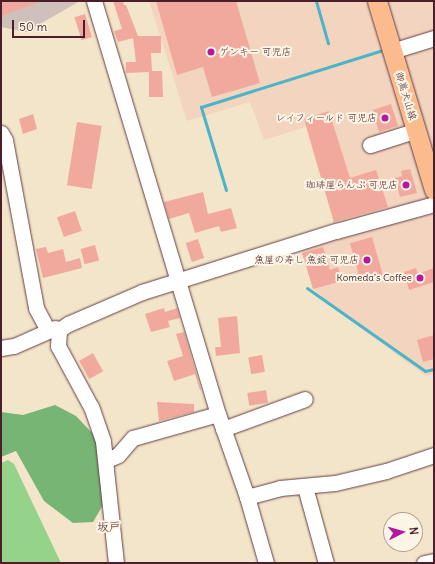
<!DOCTYPE html>
<meta charset="utf-8">
<style>
body{margin:0}
#map{position:relative;width:435px;height:564px;overflow:hidden;background:#f3e5c9;font-family:Delius,"Klee One",sans-serif}
div>[style]{position:absolute}
.built>*{inset:0;background:#f3d4bf}
.industrial>*{inset:0;background:#cfc0bb}
.green>*{inset:0;background:#94d389}
.forest>*{inset:0;background:#77b575}
.stream>*{height:3px;margin:-1.5px;padding:0 1.5px;transform-origin:1.5px;border-radius:1.5px;background:#4ab4c8}
.building>*{inset:0;background:#f2a99d;transform-origin:0 0}
.roads{filter:drop-shadow(0 0 1px #633d43) drop-shadow(0 0 1px #633d43)}
.minor>*{height:15px;margin:-7.5px;padding:0 7.5px;transform-origin:7.5px;border-radius:7.5px;background:#fff}
.major>*{height:19px;margin:-9.5px;padding:0 9.5px;transform-origin:9.5px;border-radius:9.5px;background:#fbbb8d}
.dots>*{width:11px;height:11px;translate:-50% -50%;box-sizing:border-box;border:2px solid #fcf5e5;border-radius:50%}
span{translate:-50% -50%;white-space:nowrap;text-align:center;line-height:1.15;-webkit-text-stroke:4px #fcf5e5;paint-order:stroke}
.poi-label{font-size:10px;color:#4a1f2b}
.left{translate:0 -50%;text-align:left}
.right{translate:-100% -50%;text-align:right}
.street-label{font-size:10px;color:#4a1f2b}
.quarter-label{font-size:12px;color:#4a1f2b}
.frame{position:absolute;inset:0;border:2px solid #4a1f2b;pointer-events:none}
.north{position:absolute;left:383px;top:512px;width:40px;height:40px;box-sizing:border-box;background:#fcf5e5;border:1px solid #b59f9b;border-radius:50%;rotate:84deg;font-size:11px;font-weight:700;line-height:16px;text-align:center;color:#4a1f2b}
.north::after{content:'';display:block;margin:auto;width:14px;height:18px;background:#b5179e;clip-path:polygon(50% 0,100% 100%,50% 72%,0 100%)}
.scale{position:absolute;left:12px;top:20px;width:73px;height:18px;box-sizing:border-box;border:2px solid #4a1f2b;border-top:0;padding-left:5px;font-size:12px;line-height:14px;white-space:nowrap;color:#4a1f2b;-webkit-text-stroke:3px #fcf5e5;paint-order:stroke}
</style>
<div id="map">
<div class="built">
<i style="clip-path:polygon(149px 1px,434px 1px,434px 374px,426px 376px,347px 318px,313px 289px,300px 243px,336px 231px,306px 127px,264px 140px,250px 102px,187px 121px)"></i>
</div>
<div class="industrial">
<i style="clip-path:polygon(1px 1px,80px 1px,26px 32px,1px 27px)"></i>
</div>
<div class="green">
<i style="clip-path:polygon(8px 460px,14px 464px,61px 563px,1px 563px,1px 463px)"></i>
</div>
<div class="forest">
<i style="clip-path:polygon(55px 405px,76px 416px,94px 435px,99px 454px,103px 505px,93px 522px,73px 523px,44px 501px,16px 451px,1px 457px,1px 412px,23px 415px)"></i>
</div>
<div class="stream">
<i style="left:316px;top:1px;width:44px;rotate:74.1deg"></i>
<i style="left:226px;top:190px;width:87px;rotate:-106.8deg"></i>
<i style="left:201px;top:107px;width:188px;rotate:-17.4deg"></i>
<i style="left:307px;top:288px;width:144px;rotate:35.1deg"></i>
<i style="left:425px;top:371px;width:9px;rotate:-13deg"></i>
</div>
<div class="building">
<i style="clip-path:polygon(1px 1px,39px 1px,40px 2px,1px 16px)"></i>
<i style="clip-path:polygon(113px 1px,123px 1px,124px 5px,126px 5px,138px 36px,161px 36px,161px 53px,151px 53px,152px 71px,162px 71px,163px 97px,149px 97px,149px 72px,126px 73px,126px 62px,136px 62px,133px 38px,118px 42px,114px 31px,122px 29px)"></i>
<i style="clip-path:polygon(156px 1px,236px 1px,260px 83px,212px 97px,203px 67px,177px 75px)"></i>
<i style="left:85px;top:14px;width:24px;height:11px;rotate:73deg"></i>
<i style="left:391px;top:104px;width:23px;height:20px;rotate:72deg"></i>
<i style="clip-path:polygon(329px 111px,350px 178px,376px 170px,388px 207px,334px 222px,304px 119px)"></i>
<i style="clip-path:polygon(33px 114px,37px 129px,23px 134px,19px 119px)"></i>
<i style="left:77px;top:122px;width:25px;height:64px;rotate:9deg"></i>
<i style="clip-path:polygon(410px 169px,417px 193px,400px 197px,395px 178px,402px 176px,401px 171px)"></i>
<i style="clip-path:polygon(203px 192px,208px 214px,231px 208px,237px 228px,221px 232px,219px 226px,195px 233px,189px 213px,169px 219px,164px 202px)"></i>
<i style="left:75px;top:211px;width:21px;height:19px;rotate:71deg"></i>
<i style="left:372px;top:237px;width:41px;height:23px;rotate:74deg"></i>
<i style="left:198px;top:239px;width:20px;height:13px;rotate:72deg"></i>
<i style="left:95px;top:245px;width:16px;height:15px;rotate:75deg"></i>
<i style="clip-path:polygon(46px 247px,48px 253px,63px 249px,66px 262px,80px 258px,82px 268px,43px 278px,36px 249px)"></i>
<i style="clip-path:polygon(323px 247px,330px 270px,338px 267px,342px 281px,313px 289px,302px 253px)"></i>
<i style="clip-path:polygon(416px 268px,418px 274px,434px 268px,434px 282px,409px 290px,404px 272px)"></i>
<i style="clip-path:polygon(164px 308px,165px 312px,177px 308px,180px 318px,168px 321px,170px 327px,151px 332px,145px 314px)"></i>
<i style="clip-path:polygon(237px 316px,240px 353px,216px 356px,215px 347px,221px 347px,218px 318px)"></i>
<i style="clip-path:polygon(184px 332px,201px 390px,200px 390px,195px 374px,174px 381px,167px 361px,183px 356px,176px 334px)"></i>
<i style="clip-path:polygon(434px 335px,434px 359px,423px 362px,417px 340px)"></i>
<i style="left:93px;top:353px;width:21px;height:16px;rotate:61deg"></i>
<i style="left:262px;top:355px;width:17px;height:14px;rotate:80deg"></i>
<i style="left:266px;top:390px;width:13px;height:19px;rotate:81deg"></i>
<i style="clip-path:polygon(157px 402px,194px 404px,194px 412px,159px 421px)"></i>
</div>
<div class="roads">
<div class="minor">
<i style="left:94px;top:1px;width:431px;rotate:73.3deg"></i>
<i style="left:218px;top:414px;width:88px;rotate:70.7deg"></i>
<i style="left:247px;top:497px;width:69px;rotate:73.9deg"></i>
<i style="left:392px;top:51px;width:44px;rotate:-17.2deg"></i>
<i style="left:1px;top:133px;width:8px;rotate:60deg"></i>
<i style="left:5px;top:140px;width:171px;rotate:79.5deg"></i>
<i style="left:36px;top:308px;width:24px;rotate:62deg"></i>
<i style="left:370px;top:145px;width:49px;rotate:-17.7deg"></i>
<i style="left:1px;top:348px;width:13px;rotate:-9deg"></i>
<i style="left:14px;top:346px;width:45px;rotate:-23.7deg"></i>
<i style="left:223px;top:429px;width:87px;rotate:-20.1deg"></i>
<i style="left:107px;top:460px;width:12px;rotate:-24deg"></i>
<i style="left:118px;top:455px;width:23px;rotate:-49deg"></i>
<i style="left:133px;top:438px;width:88px;rotate:-15.8deg"></i>
<i style="left:305px;top:487px;width:79px;rotate:74.6deg"></i>
<i style="left:247px;top:497px;width:34px;rotate:-15deg"></i>
<i style="left:280px;top:488px;width:55px;rotate:-5.2deg"></i>
<i style="left:335px;top:483px;width:52px;rotate:-13.2deg"></i>
<i style="left:386px;top:471px;width:51px;rotate:-18.4deg"></i>
<i style="left:116px;top:563px;width:123px;rotate:-96.1deg"></i>
<i style="left:103px;top:441px;width:36px;rotate:-109deg"></i>
<i style="left:91px;top:407px;width:69px;rotate:-118.4deg"></i>
<i style="left:58px;top:346px;width:16px;rotate:-86deg"></i>
<i style="left:59px;top:330px;width:11px;rotate:-34deg"></i>
<i style="left:68px;top:324px;width:81px;rotate:-23.4deg"></i>
<i style="left:142px;top:292px;width:203px;rotate:-17.5deg"></i>
<i style="left:336px;top:231px;width:102px;rotate:-15.4deg"></i>
<i style="left:424px;top:563px;width:10px;rotate:-11deg"></i>
</div>
<div class="major">
<i style="left:377px;top:1px;width:197px;rotate:73.2deg"></i>
</div>
</div>
<div class="dots">
<i style="left:211px;top:52px;background:#b5179e"></i>
<i style="left:385px;top:118px;background:#b5179e"></i>
<i style="left:406px;top:185px;background:#b5179e"></i>
<i style="left:367px;top:260px;background:#b5179e"></i>
<i style="left:420px;top:278px;background:#b5179e"></i>
</div>
<div class="poi-label">
<span class="left" style="left:219px;top:52px">ゲンキー 可児店</span>
<span class="right" style="left:377px;top:118px">レイフィールド 可児店</span>
<span class="right" style="left:398px;top:185px">珈琲屋らんぷ 可児店</span>
<span class="right" style="left:359px;top:260px">魚屋の寿し 魚錠 可児店</span>
<span class="right" style="left:412px;top:278px">Komeda's Coffee</span>
</div>
<div class="street-label">
<span style="left:406px;top:96px;rotate:73deg">御嵩犬山線</span>
</div>
<div class="quarter-label">
<span style="left:109px;top:527px">坂戸</span>
</div>
<div class="frame"></div>
<div class="north">N</div>
<div class="scale">50 m</div>
</div>
